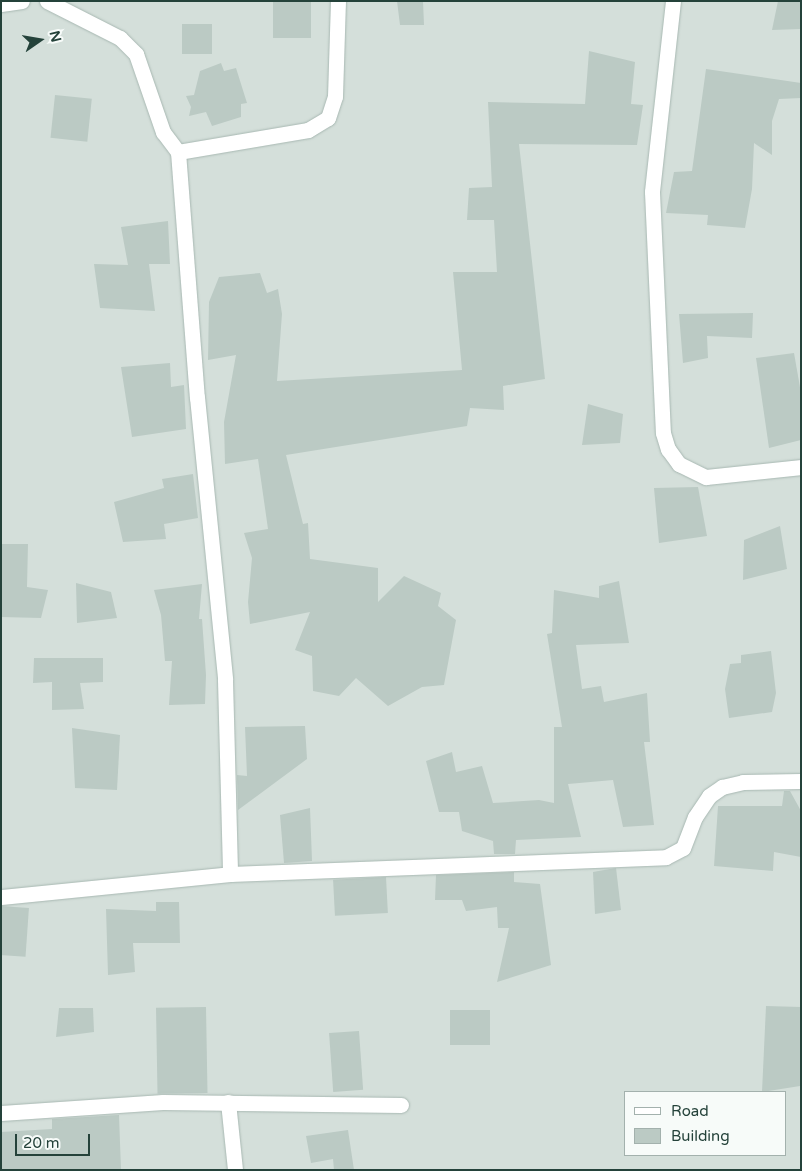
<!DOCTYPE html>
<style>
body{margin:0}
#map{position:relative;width:802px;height:1171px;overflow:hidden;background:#e6efeb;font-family:"Varela Round",sans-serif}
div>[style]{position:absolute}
.built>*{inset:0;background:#d4dfda}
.building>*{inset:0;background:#bbcac4;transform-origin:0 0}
.roads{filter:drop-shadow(0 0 1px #a8b8b2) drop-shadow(0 0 1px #a8b8b2)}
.minor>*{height:15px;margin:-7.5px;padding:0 7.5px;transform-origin:7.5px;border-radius:7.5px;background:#fff}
span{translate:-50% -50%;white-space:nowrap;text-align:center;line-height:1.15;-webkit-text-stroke:5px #f7fbf9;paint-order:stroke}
.frame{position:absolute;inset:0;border:2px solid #24423a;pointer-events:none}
.legend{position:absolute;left:624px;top:1091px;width:162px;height:65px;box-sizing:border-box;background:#f7fbf9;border:1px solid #a3b1ad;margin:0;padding:6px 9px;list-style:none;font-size:15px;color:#24423a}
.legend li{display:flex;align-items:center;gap:10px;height:25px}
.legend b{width:25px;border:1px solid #a3b1ad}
.north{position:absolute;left:15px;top:15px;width:50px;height:50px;-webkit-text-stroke:4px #f7fbf9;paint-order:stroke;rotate:77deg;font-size:14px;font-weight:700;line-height:20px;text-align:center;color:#24423a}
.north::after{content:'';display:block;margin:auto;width:18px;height:22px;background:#24423a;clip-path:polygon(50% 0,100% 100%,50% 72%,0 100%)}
.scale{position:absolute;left:15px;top:1134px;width:75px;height:22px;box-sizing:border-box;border:2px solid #24423a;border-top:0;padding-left:6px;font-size:15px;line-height:18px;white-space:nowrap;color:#24423a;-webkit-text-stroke:4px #f7fbf9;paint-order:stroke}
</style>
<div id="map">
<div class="built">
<i style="clip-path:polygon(evenodd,1px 1px,801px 1px,801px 1170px,1px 1170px,1px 1px,626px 1092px,786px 1092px,786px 1155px,626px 1155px,626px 1092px)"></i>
</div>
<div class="building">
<i style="left:273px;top:1px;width:38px;height:37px"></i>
<i style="clip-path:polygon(397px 1px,423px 1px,424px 25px,400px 25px)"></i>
<i style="clip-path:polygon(778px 1px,801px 1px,801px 29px,772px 30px)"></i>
<i style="left:212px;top:24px;width:30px;height:30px;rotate:90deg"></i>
<i style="clip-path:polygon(589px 51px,635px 62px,631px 104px,643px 105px,637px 145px,519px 144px,545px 379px,503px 386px,504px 410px,470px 408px,467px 426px,286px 455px,303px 524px,308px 523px,310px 559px,378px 568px,378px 602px,404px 576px,441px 593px,438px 606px,456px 620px,444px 685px,422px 687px,388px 706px,356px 678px,339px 696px,313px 691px,312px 656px,295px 650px,310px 612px,250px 624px,248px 602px,252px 558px,244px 533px,268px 529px,258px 459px,225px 464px,224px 422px,236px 355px,208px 360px,209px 302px,219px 277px,260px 273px,267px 293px,278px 289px,282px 314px,277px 381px,462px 370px,453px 272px,497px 272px,494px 220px,467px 220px,469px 188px,492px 187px,488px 102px,585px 104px)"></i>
<i style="clip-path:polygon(221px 63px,224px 71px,236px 68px,247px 103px,241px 104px,241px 117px,212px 126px,206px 112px,189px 116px,191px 107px,186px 96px,194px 95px,200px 71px)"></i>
<i style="clip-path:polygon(706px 69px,801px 83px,801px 98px,779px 99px,772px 121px,772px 155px,754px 143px,752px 189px,745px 228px,707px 225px,708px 215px,666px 213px,674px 172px,692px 171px)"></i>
<i style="left:55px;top:95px;width:37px;height:43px;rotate:6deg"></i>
<i style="clip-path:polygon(168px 221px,170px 264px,149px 264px,155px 311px,100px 308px,94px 264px,128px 265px,121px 227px)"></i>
<i style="clip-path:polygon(753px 313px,752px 338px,707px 336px,708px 358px,683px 363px,679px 314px)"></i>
<i style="clip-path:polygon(794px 353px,801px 393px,801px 440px,769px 448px,756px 358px)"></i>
<i style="clip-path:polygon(170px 363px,171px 387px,184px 385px,186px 429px,132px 437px,121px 367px)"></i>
<i style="clip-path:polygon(588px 404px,623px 414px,620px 443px,582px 445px)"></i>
<i style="clip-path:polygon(193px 474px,198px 518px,164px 524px,166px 539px,123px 542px,114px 502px,164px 488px,162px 479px)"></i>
<i style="clip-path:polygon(698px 487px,707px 536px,659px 543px,654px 488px)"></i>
<i style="clip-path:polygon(780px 526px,787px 569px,743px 580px,744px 540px)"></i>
<i style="clip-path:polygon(1px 544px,28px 544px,27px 587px,48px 590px,41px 618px,1px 617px)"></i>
<i style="clip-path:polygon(619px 581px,629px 643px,576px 645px,582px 689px,601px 686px,604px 702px,647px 693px,650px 742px,644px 742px,654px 825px,623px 827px,613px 780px,568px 784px,581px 837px,516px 840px,515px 854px,494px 854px,493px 841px,462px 831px,459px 812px,439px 812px,426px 761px,452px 752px,456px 772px,482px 766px,493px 803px,539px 800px,554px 803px,554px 727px,562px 727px,547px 634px,552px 633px,554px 590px,599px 598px,599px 586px)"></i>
<i style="clip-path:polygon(76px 583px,111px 592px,117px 618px,77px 623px)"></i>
<i style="clip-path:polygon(202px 584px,199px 619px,202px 619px,206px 675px,205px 704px,169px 705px,172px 661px,165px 661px,161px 615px,154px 590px)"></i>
<i style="clip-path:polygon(771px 651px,776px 693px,772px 712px,729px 718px,725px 689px,730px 664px,741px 663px,741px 655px)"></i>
<i style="clip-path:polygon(34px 658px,103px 658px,103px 682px,80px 683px,84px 709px,52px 710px,52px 682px,33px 683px)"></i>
<i style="clip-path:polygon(305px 726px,307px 759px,238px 810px,237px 775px,247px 776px,245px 727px)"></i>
<i style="clip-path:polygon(72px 728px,120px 735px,117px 790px,75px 788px)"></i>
<i style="clip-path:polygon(784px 791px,790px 791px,801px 811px,801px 857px,774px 852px,773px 871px,714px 866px,718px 806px,782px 806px)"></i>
<i style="clip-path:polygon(310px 808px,312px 861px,284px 863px,280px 815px)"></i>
<i style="clip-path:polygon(616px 868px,621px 910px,595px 914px,593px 872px)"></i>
<i style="clip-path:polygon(514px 872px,514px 882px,540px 884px,551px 965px,497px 982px,509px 928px,498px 928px,497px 907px,466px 911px,462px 900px,435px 900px,436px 875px)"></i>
<i style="left:386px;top:877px;width:36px;height:53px;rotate:87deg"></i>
<i style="clip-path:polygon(156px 902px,179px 902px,180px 943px,133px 943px,135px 972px,108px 975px,106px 909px,156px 911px)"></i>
<i style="left:1px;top:906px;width:28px;height:49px;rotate:4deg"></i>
<i style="clip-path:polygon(766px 1006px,801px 1007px,800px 1086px,762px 1092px)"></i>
<i style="left:206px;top:1007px;width:86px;height:50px;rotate:89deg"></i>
<i style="clip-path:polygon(59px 1008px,93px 1008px,94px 1032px,56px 1037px)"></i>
<i style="left:450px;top:1010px;width:40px;height:35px"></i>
<i style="left:359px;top:1031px;width:59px;height:30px;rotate:86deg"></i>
<i style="clip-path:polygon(119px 1115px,121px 1170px,1px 1170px,1px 1132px,52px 1129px,52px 1119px)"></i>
<i style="clip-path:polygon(348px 1130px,354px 1170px,334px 1170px,333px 1159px,311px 1163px,306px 1136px)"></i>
</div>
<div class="roads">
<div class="minor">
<i style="left:47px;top:1px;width:82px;rotate:26.9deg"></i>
<i style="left:120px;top:38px;width:23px;rotate:45deg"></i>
<i style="left:136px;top:54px;width:83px;rotate:70.9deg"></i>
<i style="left:163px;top:132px;width:25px;rotate:53deg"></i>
<i style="left:178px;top:152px;width:246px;rotate:85.6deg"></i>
<i style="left:197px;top:397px;width:284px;rotate:84.3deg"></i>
<i style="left:225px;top:680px;width:194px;rotate:88.5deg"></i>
<i style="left:673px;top:1px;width:192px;rotate:96.3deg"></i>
<i style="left:652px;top:192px;width:241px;rotate:87.4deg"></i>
<i style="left:663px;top:433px;width:17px;rotate:73deg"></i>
<i style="left:668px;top:449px;width:19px;rotate:54deg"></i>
<i style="left:679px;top:464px;width:30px;rotate:26deg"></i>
<i style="left:706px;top:477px;width:96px;rotate:-6deg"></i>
<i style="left:1px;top:4px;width:21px;rotate:-8deg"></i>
<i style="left:178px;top:152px;width:132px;rotate:-9.6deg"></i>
<i style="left:308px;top:130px;width:23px;rotate:-31deg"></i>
<i style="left:328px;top:118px;width:23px;rotate:-72deg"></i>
<i style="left:335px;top:96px;width:95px;rotate:-88.2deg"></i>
<i style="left:1px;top:897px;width:230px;rotate:-5.7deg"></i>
<i style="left:230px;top:874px;width:436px;rotate:-2.2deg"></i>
<i style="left:666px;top:857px;width:19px;rotate:-28deg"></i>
<i style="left:683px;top:848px;width:33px;rotate:-69deg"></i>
<i style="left:695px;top:817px;width:25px;rotate:-56deg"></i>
<i style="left:709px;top:796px;width:16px;rotate:-35deg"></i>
<i style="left:722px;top:787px;width:22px;rotate:-13deg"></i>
<i style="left:743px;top:782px;width:58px;rotate:-1deg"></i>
<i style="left:228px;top:1102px;width:68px;rotate:84.1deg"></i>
<i style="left:1px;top:1113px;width:162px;rotate:-3.9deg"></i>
<i style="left:163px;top:1102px;width:238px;rotate:0.7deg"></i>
</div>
</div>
<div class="frame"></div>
<ul class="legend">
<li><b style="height:6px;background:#fff"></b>Road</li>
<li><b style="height:14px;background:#bbcac4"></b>Building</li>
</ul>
<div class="north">N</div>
<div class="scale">20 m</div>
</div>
